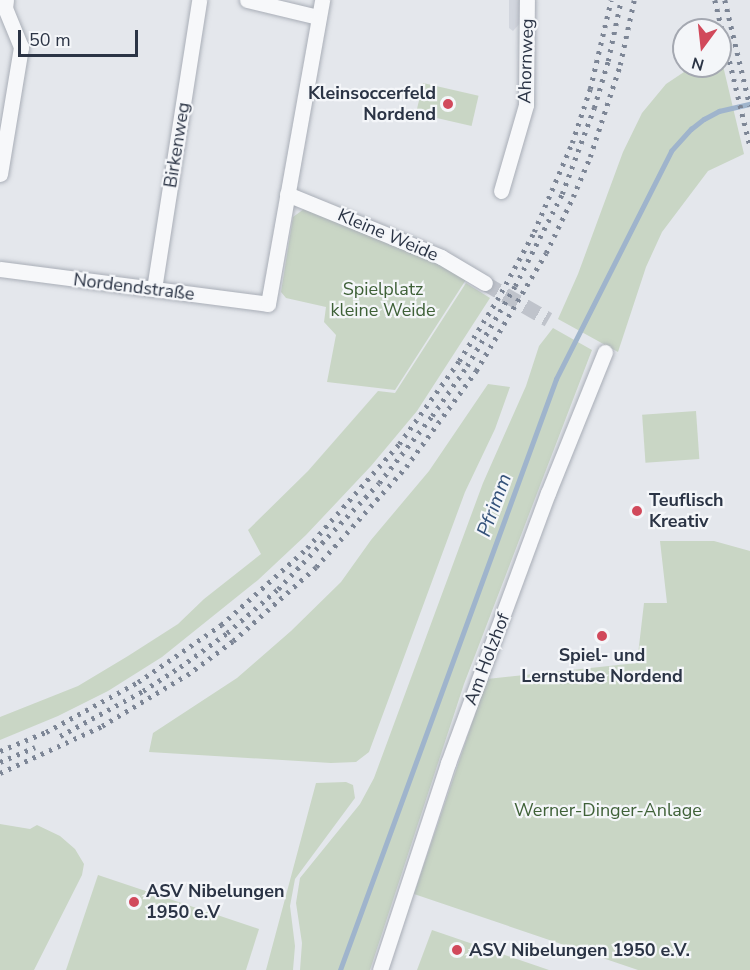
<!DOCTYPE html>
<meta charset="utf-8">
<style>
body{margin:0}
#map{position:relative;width:750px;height:970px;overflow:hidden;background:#e4e7ec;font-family:"Nunito Sans",sans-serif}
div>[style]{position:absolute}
.built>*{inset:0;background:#d2d6de}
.green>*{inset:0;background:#c9d6c5;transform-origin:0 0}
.stream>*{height:4.5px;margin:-2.25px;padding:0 2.25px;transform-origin:2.25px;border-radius:2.25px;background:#9fb4cc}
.minor-tunnel>*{height:15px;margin-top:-7.5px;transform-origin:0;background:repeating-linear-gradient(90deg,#bfc3cb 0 15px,transparent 0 23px)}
.roads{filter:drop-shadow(0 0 2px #a9aeb7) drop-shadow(0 0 2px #a9aeb7)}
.minor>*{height:15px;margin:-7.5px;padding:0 7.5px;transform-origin:7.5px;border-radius:7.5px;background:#f7f8fa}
.rail>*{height:4.5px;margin-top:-2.25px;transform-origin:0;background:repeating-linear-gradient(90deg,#7d8696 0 3px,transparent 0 9px)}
.dots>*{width:16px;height:16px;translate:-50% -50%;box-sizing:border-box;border:3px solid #f4f6f9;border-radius:50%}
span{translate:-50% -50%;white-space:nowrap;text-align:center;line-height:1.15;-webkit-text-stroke:4.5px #f4f6f9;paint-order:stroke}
.street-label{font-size:18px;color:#2b3445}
.poi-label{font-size:18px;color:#2b3445;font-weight:700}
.right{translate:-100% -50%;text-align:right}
.left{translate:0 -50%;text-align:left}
.park-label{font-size:18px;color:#3f6138}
.water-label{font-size:20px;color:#34527a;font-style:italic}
.north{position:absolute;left:672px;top:18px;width:60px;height:60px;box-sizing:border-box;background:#f4f6f9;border:2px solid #a4a8b1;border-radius:50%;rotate:195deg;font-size:16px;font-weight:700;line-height:24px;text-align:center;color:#2b3445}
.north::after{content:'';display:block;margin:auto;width:21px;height:27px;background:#d1495b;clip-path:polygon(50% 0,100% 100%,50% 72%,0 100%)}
.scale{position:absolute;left:18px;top:30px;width:120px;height:27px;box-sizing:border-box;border:3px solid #2b3445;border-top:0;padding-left:8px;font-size:18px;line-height:21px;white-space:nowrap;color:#2b3445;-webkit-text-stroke:4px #f4f6f9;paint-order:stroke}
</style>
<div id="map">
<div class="built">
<i style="clip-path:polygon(509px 0,524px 0,524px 19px,513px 31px,509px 28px)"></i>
</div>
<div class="green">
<i style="clip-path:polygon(720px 53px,744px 154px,708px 171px,662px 232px,646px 267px,618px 352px,558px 319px,578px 274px,623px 152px,642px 113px,666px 84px,687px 70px,695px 66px,720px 66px)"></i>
<i style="left:423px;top:83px;width:57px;height:31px;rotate:13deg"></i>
<i style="clip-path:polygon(304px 209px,444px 263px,467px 278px,395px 390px,327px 382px,336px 335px,324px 322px,326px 307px,286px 298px,281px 292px,293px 217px)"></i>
<i style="clip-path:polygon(466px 283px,490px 298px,417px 411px,371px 466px,306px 535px,258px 580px,162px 657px,108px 691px,58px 716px,0 740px,0 717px,78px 686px,128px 656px,178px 624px,204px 599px,261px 554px,248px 530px,308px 471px,378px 391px,395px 393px)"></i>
<i style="clip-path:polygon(553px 328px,592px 350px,464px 684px,370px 970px,300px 970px,302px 943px,296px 903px,300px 878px,360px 804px,374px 778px,483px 483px,526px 386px,539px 346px)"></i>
<i style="clip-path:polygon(488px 384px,510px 387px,495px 429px,465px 492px,369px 752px,356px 762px,331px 763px,149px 752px,153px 733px,237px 678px,291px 631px,341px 582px,371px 540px,429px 471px)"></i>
<i style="left:696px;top:411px;width:48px;height:54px;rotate:86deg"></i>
<i style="clip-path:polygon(660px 541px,714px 541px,750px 551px,750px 970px,638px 970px,414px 894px,487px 679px,637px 663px,644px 603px,667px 603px)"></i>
<i style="clip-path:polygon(346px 782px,353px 785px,355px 798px,295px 879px,290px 906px,295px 946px,293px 970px,266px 970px,316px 783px)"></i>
<i style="clip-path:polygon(0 824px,30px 829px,37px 825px,60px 836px,75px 849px,84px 864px,82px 875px,34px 970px,0 970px)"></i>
<i style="clip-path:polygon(98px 875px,259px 929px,246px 970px,66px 970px)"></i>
<i style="clip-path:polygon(432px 930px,549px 970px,417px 970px)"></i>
</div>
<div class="stream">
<i style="left:340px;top:970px;width:629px;rotate:-69.92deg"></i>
<i style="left:556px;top:379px;width:255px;rotate:-63.2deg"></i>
<i style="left:671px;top:151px;width:30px;rotate:-48deg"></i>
<i style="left:691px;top:129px;width:16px;rotate:-38deg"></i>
<i style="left:704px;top:119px;width:17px;rotate:-28deg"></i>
<i style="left:719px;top:111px;width:32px;rotate:-13deg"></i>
</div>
<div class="minor-tunnel">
<i style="left:485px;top:283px;width:73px;rotate:29.7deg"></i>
</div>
<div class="roads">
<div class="minor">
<i style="left:247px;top:0;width:73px;rotate:13.5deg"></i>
<i style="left:0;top:174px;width:129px;rotate:-80.6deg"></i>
<i style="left:21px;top:47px;width:42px;rotate:-112.3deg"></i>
<i style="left:5px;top:8px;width:8px;rotate:-83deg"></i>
<i style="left:501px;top:191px;width:90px;rotate:-73.8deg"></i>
<i style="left:526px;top:105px;width:105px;rotate:-89.5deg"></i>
<i style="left:287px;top:194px;width:166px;rotate:22.2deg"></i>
<i style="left:441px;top:257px;width:51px;rotate:30.6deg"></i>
<i style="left:0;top:269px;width:270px;rotate:7.4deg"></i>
<i style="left:268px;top:304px;width:309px;rotate:-79.9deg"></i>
<i style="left:154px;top:289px;width:292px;rotate:-81.1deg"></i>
<i style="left:380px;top:970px;width:218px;rotate:-71.8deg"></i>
<i style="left:448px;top:763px;width:288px;rotate:-69.7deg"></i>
<i style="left:548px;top:493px;width:152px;rotate:-68deg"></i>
</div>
</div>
<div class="rail">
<i style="left:715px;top:0;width:150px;rotate:76.5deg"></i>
<i style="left:725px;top:0;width:109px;rotate:76.7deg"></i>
<i style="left:60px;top:736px;width:94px;rotate:-28.5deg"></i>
<i style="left:143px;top:691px;width:44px;rotate:-33deg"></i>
<i style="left:180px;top:667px;width:58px;rotate:-35.9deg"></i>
<i style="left:227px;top:633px;width:67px;rotate:-40.8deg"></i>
<i style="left:278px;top:589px;width:146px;rotate:-46.4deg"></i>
<i style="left:379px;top:483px;width:85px;rotate:-51.7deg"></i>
<i style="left:432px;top:416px;width:61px;rotate:-55deg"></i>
<i style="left:467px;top:366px;width:93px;rotate:-59deg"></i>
<i style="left:515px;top:286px;width:103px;rotate:-62.9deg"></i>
<i style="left:562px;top:194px;width:92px;rotate:-69.6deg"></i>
<i style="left:594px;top:108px;width:49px;rotate:-73.4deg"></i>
<i style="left:608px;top:61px;width:62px;rotate:-78deg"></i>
<i style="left:0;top:751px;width:50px;rotate:-22.4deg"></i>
<i style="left:46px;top:732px;width:105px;rotate:-28.5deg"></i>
<i style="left:138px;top:682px;width:101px;rotate:-34.5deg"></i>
<i style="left:221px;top:625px;width:115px;rotate:-41.8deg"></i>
<i style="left:307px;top:548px;width:139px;rotate:-48.5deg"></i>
<i style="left:399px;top:444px;width:102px;rotate:-54.1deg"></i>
<i style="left:459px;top:361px;width:72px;rotate:-58.1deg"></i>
<i style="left:497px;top:300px;width:77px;rotate:-61.4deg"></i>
<i style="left:534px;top:232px;width:97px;rotate:-66.9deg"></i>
<i style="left:572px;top:143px;width:57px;rotate:-71.6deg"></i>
<i style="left:590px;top:89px;width:91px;rotate:-76.7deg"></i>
<i style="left:0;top:762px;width:38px;rotate:-23deg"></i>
<i style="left:0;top:773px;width:112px;rotate:-24.7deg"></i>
<i style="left:102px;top:726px;width:99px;rotate:-31deg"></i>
<i style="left:187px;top:675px;width:57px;rotate:-36.5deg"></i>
<i style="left:233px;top:641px;width:111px;rotate:-41.7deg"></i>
<i style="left:316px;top:567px;width:135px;rotate:-48deg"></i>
<i style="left:406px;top:467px;width:119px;rotate:-53.9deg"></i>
<i style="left:476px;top:371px;width:137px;rotate:-59.3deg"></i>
<i style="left:546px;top:253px;width:62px;rotate:-64.3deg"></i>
<i style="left:573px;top:197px;width:43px;rotate:-67deg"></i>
<i style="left:590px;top:157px;width:97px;rotate:-71.9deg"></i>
<i style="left:620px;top:65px;width:66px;rotate:-77.8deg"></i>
</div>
<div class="dots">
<i style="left:448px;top:104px;background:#d1495b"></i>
<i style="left:637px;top:511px;background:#d1495b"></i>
<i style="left:602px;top:636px;background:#d1495b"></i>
<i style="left:134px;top:902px;background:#d1495b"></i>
<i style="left:457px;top:950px;background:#d1495b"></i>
</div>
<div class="street-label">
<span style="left:526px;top:61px;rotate:-88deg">Ahornweg</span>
<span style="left:177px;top:145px;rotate:-81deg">Birkenweg</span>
<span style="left:388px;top:235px;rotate:23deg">Kleine Weide</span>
<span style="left:134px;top:287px;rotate:7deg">Nordendstraße</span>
<span style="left:487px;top:659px;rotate:-69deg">Am Holzhof</span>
</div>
<div class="poi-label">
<span class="right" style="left:436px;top:104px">Kleinsoccerfeld<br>Nordend</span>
<span class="left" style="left:649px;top:511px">Teuflisch<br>Kreativ</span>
<span style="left:602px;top:666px">Spiel- und<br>Lernstube Nordend</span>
<span class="left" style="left:146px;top:902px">ASV Nibelungen<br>1950 e.V</span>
<span class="left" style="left:469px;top:950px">ASV Nibelungen 1950 e.V.</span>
</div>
<div class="park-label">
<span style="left:383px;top:300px">Spielplatz<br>kleine Weide</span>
<span style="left:608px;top:810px">Werner-Dinger-Anlage</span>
</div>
<div class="water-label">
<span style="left:494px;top:505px;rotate:-70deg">Pfrimm</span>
</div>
<div class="north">N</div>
<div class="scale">50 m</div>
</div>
